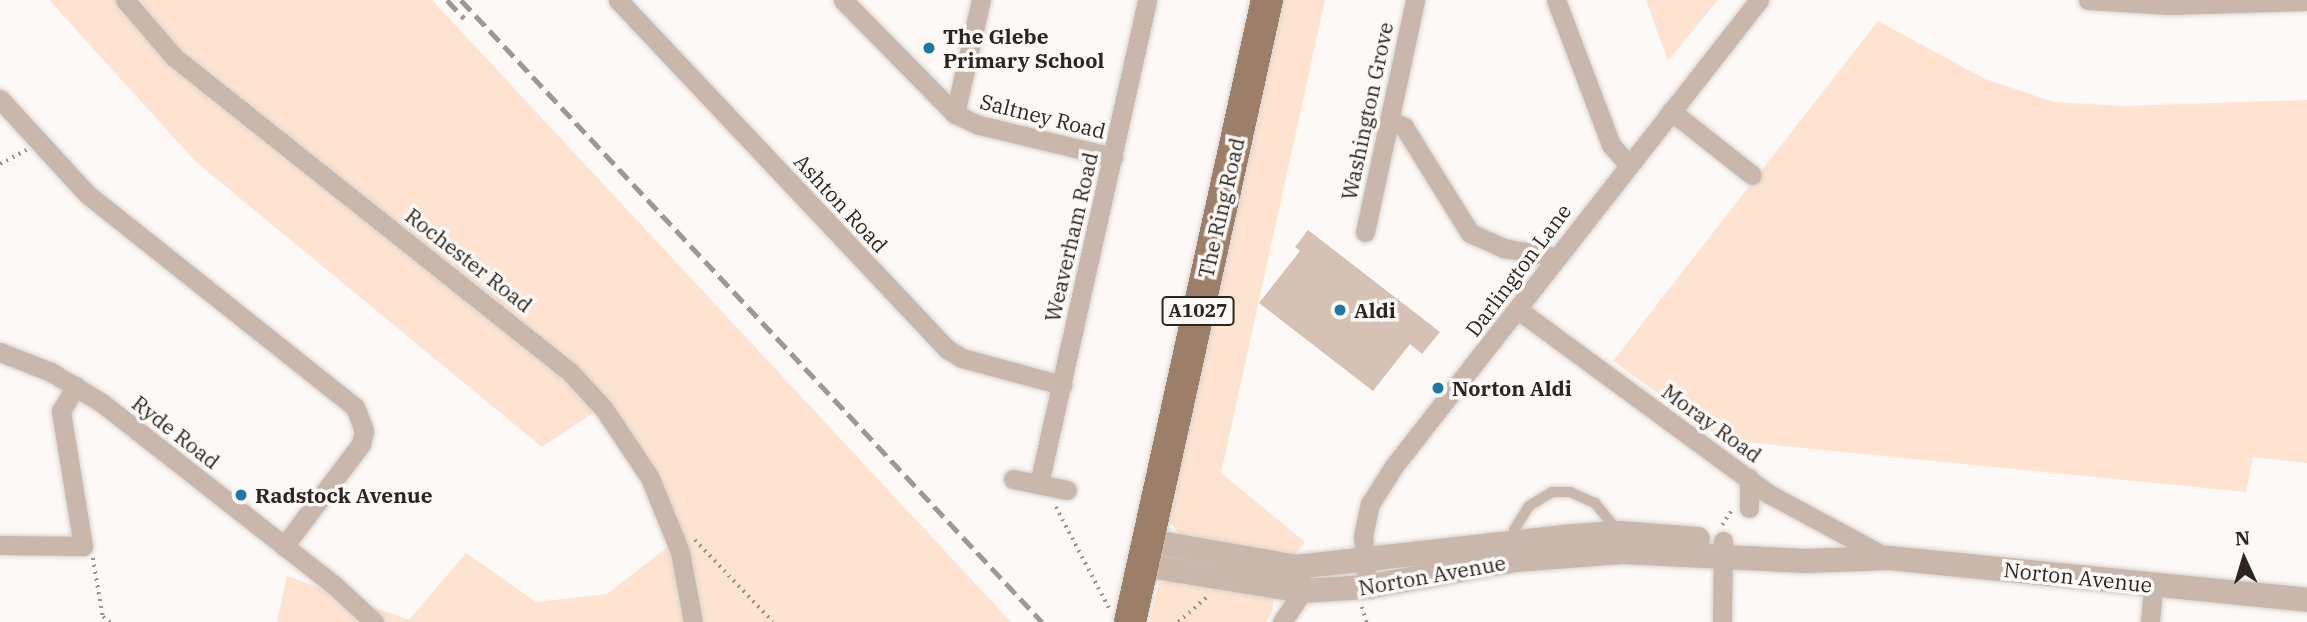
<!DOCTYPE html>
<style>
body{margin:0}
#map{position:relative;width:2307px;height:622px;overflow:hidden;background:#fdf9f6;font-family:"IBM Plex Serif",serif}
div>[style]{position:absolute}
.green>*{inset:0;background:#fee3d0}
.building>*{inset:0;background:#d5c2b4}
.path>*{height:3.5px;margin-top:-1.75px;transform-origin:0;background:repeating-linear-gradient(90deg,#9b9591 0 2px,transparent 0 7px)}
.roads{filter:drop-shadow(0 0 2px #d8d3cf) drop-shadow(0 0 2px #d8d3cf)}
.service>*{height:10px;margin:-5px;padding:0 5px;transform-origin:5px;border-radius:5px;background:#c8b7aa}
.minor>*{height:19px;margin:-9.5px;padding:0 9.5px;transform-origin:9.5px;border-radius:9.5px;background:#c8b7aa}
.tertiary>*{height:24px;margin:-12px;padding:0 12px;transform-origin:12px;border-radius:12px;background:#c8b7aa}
.primary>*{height:32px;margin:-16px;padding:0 16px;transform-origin:16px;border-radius:16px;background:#9d7e68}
.rail>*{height:5px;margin-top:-2.5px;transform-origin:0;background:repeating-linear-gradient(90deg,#9e9894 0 14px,transparent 0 21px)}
.dots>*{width:19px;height:19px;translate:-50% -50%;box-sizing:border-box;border:4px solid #fdf9f6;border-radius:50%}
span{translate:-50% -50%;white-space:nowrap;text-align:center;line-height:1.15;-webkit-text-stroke:7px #fdf9f6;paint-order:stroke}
.shield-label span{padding:2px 5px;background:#fdf9f6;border:2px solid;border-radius:5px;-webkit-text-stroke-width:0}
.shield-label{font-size:19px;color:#2d2520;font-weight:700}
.poi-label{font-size:21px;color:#2d2520;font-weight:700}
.left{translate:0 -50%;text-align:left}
.street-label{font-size:21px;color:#2d2520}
.north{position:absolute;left:2209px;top:524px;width:70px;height:70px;-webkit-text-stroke:5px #fdf9f6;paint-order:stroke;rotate:356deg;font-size:19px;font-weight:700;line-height:28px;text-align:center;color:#2d2520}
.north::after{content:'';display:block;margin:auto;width:24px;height:32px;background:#2d2520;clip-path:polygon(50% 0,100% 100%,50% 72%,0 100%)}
</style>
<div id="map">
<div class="green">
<i style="clip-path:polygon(49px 0,432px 0,1011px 622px,277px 622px,287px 576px,409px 620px,466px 553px,536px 602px,607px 594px,682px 536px,596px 411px,542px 447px,196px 162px)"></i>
<i style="clip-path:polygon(1274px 0,1325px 0,1221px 473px,1305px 542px,1293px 558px,1181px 536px,1168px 519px)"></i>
<i style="clip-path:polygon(1646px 0,1718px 0,1668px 61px)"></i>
<i style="clip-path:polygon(1878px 21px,1985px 79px,2054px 102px,2122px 106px,2307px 100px,2307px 463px,2253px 457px,2246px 492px,1724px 440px,1613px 361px)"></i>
<i style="clip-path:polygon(1175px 574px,1274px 594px,1272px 612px,1266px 622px,1150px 622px,1159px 584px)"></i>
</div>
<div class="building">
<i style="clip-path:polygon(1308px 230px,1440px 332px,1422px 354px,1410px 344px,1373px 391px,1259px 303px,1300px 251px,1295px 247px)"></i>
</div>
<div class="path">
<i style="left:0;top:164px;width:30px;rotate:-28deg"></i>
<i style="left:1056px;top:507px;width:114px;rotate:62.3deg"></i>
<i style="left:1722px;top:525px;width:17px;rotate:-57deg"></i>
<i style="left:695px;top:540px;width:113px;rotate:46.4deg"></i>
<i style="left:93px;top:558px;width:60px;rotate:80.4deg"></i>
<i style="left:103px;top:617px;width:9px;rotate:36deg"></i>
<i style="left:1362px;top:607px;width:16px;rotate:72deg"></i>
<i style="left:1178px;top:622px;width:40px;rotate:-41deg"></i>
</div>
<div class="roads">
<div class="service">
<i style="left:1513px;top:543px;width:13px;rotate:-86deg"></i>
<i style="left:1514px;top:530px;width:28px;rotate:-58deg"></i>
<i style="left:1529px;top:506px;width:27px;rotate:-31deg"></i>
<i style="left:1552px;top:492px;width:18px"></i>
<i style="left:1570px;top:492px;width:27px;rotate:24deg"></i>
<i style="left:1595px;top:503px;width:36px;rotate:51deg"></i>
</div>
<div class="minor">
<i style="left:125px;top:0;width:75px;rotate:49.3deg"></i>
<i style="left:174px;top:57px;width:506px;rotate:38.5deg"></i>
<i style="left:570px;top:372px;width:50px;rotate:47.4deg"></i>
<i style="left:604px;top:409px;width:83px;rotate:56.3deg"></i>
<i style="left:650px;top:478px;width:80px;rotate:67.9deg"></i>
<i style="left:680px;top:552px;width:71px;rotate:79.5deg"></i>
<i style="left:618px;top:0;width:480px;rotate:46.7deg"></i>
<i style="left:947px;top:349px;width:17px;rotate:31deg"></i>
<i style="left:962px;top:358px;width:104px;rotate:15.1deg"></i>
<i style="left:843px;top:0;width:160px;rotate:45.5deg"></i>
<i style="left:955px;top:114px;width:26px;rotate:25deg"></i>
<i style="left:979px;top:125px;width:138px;rotate:13.4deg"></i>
<i style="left:1556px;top:0;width:155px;rotate:69.2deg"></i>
<i style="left:1611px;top:145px;width:27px;rotate:48deg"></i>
<i style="left:2088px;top:0;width:82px;rotate:3.5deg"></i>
<i style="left:2170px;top:5px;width:137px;rotate:-1.7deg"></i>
<i style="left:0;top:99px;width:129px;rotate:47.5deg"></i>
<i style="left:87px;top:194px;width:342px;rotate:38.5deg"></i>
<i style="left:355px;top:407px;width:26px;rotate:69deg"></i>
<i style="left:364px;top:431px;width:13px;rotate:103deg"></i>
<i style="left:361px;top:444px;width:128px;rotate:127deg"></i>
<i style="left:1671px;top:111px;width:103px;rotate:38.3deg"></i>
<i style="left:955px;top:114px;width:117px;rotate:-77.2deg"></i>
<i style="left:1389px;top:120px;width:17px;rotate:25deg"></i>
<i style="left:1404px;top:127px;width:125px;rotate:58.1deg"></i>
<i style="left:1470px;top:233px;width:36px;rotate:24deg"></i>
<i style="left:1503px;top:248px;width:54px;rotate:9.6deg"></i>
<i style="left:1365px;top:232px;width:237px;rotate:-77.8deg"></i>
<i style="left:1517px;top:309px;width:313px;rotate:36.3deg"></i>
<i style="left:1769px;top:494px;width:135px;rotate:28.3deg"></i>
<i style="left:0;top:352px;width:55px;rotate:21.4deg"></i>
<i style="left:51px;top:372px;width:60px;rotate:31.3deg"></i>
<i style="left:102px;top:403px;width:293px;rotate:38.1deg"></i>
<i style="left:333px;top:584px;width:56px;rotate:42.8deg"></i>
<i style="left:1013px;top:479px;width:55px;rotate:11.5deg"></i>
<i style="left:1039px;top:484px;width:496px;rotate:-77.4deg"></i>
<i style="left:1749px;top:508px;width:30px;rotate:-90deg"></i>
<i style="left:0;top:545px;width:83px;rotate:0.7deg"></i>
<i style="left:83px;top:546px;width:137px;rotate:-99.3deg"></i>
<i style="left:61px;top:411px;width:29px;rotate:-59deg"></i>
<i style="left:1367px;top:587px;width:51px;rotate:-94.5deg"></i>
<i style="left:1363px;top:536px;width:33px;rotate:-78deg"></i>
<i style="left:1370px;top:504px;width:45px;rotate:-57.7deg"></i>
<i style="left:1394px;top:466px;width:592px;rotate:-51.93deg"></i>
<i style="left:1282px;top:622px;width:37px;rotate:-56deg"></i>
<i style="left:1303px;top:591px;width:13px;rotate:-103deg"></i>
<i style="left:1722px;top:622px;width:81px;rotate:-89.3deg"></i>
<i style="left:2150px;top:622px;width:37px;rotate:-85deg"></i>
</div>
<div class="tertiary">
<i style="left:1149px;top:541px;width:149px;rotate:10deg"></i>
<i style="left:1296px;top:567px;width:279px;rotate:-6.4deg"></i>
<i style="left:1573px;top:536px;width:47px;rotate:-3.7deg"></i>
<i style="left:1620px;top:533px;width:78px;rotate:4.4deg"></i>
<i style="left:1143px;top:565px;width:162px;rotate:9.2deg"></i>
<i style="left:1303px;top:591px;width:64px;rotate:-3.6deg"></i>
<i style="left:1367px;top:587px;width:150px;rotate:-10.3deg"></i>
<i style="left:1515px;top:560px;width:107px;rotate:-4.3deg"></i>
<i style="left:1622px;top:552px;width:184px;rotate:2.8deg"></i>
<i style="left:1806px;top:561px;width:83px;rotate:-2.1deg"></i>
<i style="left:1889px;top:558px;width:420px;rotate:5.7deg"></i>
</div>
<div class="primary">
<i style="left:1130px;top:622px;width:637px;rotate:-77.58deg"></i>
</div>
</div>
<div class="rail">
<i style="left:447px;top:0;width:25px;rotate:47deg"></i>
<i style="left:461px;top:0;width:851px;rotate:46.95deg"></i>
</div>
<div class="dots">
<i style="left:929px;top:48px;background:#1d78a6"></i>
<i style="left:1340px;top:310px;background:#1d78a6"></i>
<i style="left:1438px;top:388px;background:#1d78a6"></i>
<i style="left:241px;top:495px;background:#1d78a6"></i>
</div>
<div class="shield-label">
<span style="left:1198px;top:311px">A1027</span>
</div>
<div class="poi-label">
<span class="left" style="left:943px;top:48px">The Glebe<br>Primary School</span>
<span class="left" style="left:1354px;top:310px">Aldi</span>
<span class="left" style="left:1452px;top:388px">Norton Aldi</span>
<span class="left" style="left:255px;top:495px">Radstock Avenue</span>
</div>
<div class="street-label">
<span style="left:1367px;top:111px;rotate:-78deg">Washington Grove</span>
<span style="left:1043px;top:116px;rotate:14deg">Saltney Road</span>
<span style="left:841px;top:203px;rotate:47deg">Ashton Road</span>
<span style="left:1221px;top:208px;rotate:-77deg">The Ring Road</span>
<span style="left:1071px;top:237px;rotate:-77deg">Weaverham Road</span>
<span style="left:469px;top:260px;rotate:38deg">Rochester Road</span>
<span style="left:1518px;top:270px;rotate:-53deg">Darlington Lane</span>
<span style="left:1712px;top:423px;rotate:36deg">Moray Road</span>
<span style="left:176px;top:432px;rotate:38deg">Ryde Road</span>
<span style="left:1432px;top:575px;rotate:-10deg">Norton Avenue</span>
<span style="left:2078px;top:577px;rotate:6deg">Norton Avenue</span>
</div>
<div class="north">N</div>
</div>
